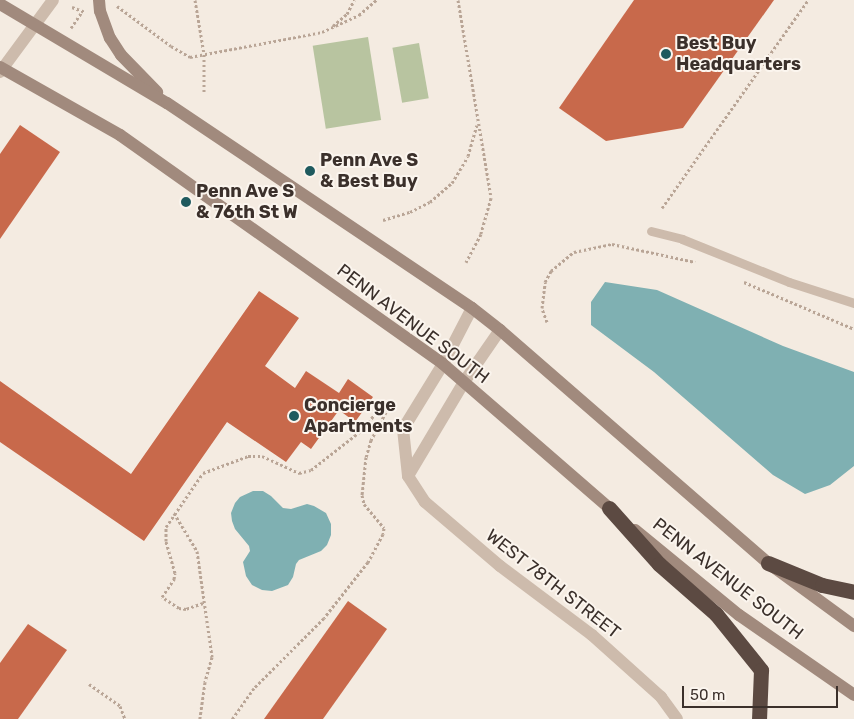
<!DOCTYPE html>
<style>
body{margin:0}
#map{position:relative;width:854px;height:719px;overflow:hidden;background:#f4ebe1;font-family:Rubik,sans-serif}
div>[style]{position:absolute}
.green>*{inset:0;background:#b8c4a0;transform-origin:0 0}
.water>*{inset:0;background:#7fb0b2}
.building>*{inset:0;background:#c8694b}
.path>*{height:3px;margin-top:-1.5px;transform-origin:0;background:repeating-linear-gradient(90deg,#b9a596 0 2.5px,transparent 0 5px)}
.service>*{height:9px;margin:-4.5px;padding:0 4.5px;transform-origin:4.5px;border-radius:4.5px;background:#cdbbac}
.tertiary>*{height:12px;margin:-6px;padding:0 6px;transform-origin:6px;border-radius:6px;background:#cdbbac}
.secondary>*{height:12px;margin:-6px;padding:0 6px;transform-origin:6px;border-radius:6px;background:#a18a7d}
.motorway>*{height:15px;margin:-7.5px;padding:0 7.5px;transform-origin:7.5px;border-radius:7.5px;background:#5c4a42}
.dots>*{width:14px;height:14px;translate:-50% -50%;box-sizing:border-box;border:2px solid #fbf5ee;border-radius:50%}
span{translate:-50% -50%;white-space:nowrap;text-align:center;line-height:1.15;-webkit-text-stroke:4px #fbf5ee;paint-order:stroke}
.poi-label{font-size:18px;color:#3b302b;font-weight:700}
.left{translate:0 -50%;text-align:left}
.street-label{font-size:18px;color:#3b302b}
.scale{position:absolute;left:682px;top:686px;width:156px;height:22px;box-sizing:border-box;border:2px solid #3b302b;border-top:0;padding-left:6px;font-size:15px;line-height:18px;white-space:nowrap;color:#3b302b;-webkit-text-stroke:4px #fbf5ee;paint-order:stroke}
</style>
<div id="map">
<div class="green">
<i style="left:368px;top:37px;width:84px;height:56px;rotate:81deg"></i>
<i style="left:419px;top:43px;width:56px;height:27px;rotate:80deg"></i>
</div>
<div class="water">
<i style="clip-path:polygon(605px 282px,657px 290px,783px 346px,854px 372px,854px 466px,830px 485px,805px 494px,773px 475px,654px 372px,591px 325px,591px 302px)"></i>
<i style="clip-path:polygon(253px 491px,263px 491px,271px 496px,283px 508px,291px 509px,307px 504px,314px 506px,326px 513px,331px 524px,331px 535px,327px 545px,321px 551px,299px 560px,296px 564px,293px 577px,288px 585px,272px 591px,262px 590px,252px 585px,246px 576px,243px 562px,250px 551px,249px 546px,235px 529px,232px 521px,231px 513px,235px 503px,240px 497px)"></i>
</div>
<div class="building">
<i style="clip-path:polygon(634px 0,774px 0,683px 128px,606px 141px,559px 108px)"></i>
<i style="clip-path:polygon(20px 125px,60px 152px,0 239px,0 154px)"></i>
<i style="clip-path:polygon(259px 291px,299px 318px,265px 366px,295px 388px,306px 371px,339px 393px,348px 379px,373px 397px,355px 422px,339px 410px,311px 449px,301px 442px,286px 462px,227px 422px,144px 541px,0 442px,0 381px,131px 474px)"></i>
<i style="clip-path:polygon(348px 601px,387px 629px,323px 719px,264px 719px)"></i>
<i style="clip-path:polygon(28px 624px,67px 650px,18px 719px,0 719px,0 663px)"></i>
</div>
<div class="path">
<i style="left:195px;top:0;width:55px;rotate:80.5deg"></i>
<i style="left:204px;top:54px;width:40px;rotate:90deg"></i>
<i style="left:458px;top:0;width:201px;rotate:80.5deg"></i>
<i style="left:491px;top:198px;width:37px;rotate:106deg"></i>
<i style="left:481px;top:234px;width:32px;rotate:118deg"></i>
<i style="left:117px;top:6px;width:67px;rotate:36.5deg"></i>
<i style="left:171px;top:46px;width:22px;rotate:30deg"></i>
<i style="left:190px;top:57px;width:134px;rotate:-10.7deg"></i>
<i style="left:322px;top:32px;width:41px;rotate:-24.7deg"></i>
<i style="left:359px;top:15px;width:23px;rotate:-41deg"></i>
<i style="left:72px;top:7px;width:14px;rotate:21deg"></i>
<i style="left:333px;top:26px;width:18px;rotate:-41deg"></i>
<i style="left:347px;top:14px;width:16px;rotate:-63deg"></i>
<i style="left:71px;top:28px;width:18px;rotate:-56deg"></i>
<i style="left:662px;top:208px;width:254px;rotate:-54.9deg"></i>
<i style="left:383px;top:220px;width:28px;rotate:-17deg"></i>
<i style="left:410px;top:212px;width:22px;rotate:-27deg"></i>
<i style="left:430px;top:202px;width:29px;rotate:-41deg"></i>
<i style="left:452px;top:183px;width:31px;rotate:-59deg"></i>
<i style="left:468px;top:156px;width:32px;rotate:-74deg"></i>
<i style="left:744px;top:282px;width:120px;rotate:23.1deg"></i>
<i style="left:547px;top:322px;width:15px;rotate:-110deg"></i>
<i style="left:542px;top:308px;width:26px;rotate:-83deg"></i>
<i style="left:545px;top:282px;width:13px;rotate:-61deg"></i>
<i style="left:551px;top:271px;width:30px;rotate:-40deg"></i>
<i style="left:574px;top:252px;width:39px;rotate:-12deg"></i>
<i style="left:612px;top:244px;width:85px;rotate:12.2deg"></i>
<i style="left:174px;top:513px;width:44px;rotate:58.8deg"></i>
<i style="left:197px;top:551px;width:107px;rotate:81.9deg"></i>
<i style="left:212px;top:657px;width:26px;rotate:106deg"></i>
<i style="left:205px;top:682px;width:37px;rotate:98deg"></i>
<i style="left:203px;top:603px;width:18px;rotate:161deg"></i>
<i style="left:186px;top:609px;width:7px;rotate:-172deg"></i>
<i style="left:179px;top:608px;width:20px;rotate:-147deg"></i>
<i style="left:162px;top:597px;width:22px;rotate:-56deg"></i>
<i style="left:174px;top:579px;width:6px;rotate:-81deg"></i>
<i style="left:175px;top:573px;width:33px;rotate:-106deg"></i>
<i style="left:166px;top:541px;width:14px;rotate:-90deg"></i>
<i style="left:166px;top:527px;width:65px;rotate:-55.6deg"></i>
<i style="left:203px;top:473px;width:48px;rotate:-20.7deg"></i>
<i style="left:248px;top:456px;width:14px"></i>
<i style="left:262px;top:456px;width:41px;rotate:24.7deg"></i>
<i style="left:299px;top:473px;width:12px;rotate:-14deg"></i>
<i style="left:311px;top:470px;width:65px;rotate:-38.1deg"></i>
<i style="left:362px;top:430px;width:28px;rotate:-51deg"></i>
<i style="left:380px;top:408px;width:7px;rotate:34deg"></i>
<i style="left:386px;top:412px;width:32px;rotate:118deg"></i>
<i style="left:371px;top:440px;width:18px;rotate:106deg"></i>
<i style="left:366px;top:457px;width:38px;rotate:96deg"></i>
<i style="left:362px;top:495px;width:9px;rotate:77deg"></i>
<i style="left:364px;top:504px;width:31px;rotate:50deg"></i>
<i style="left:384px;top:528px;width:6px;rotate:99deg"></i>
<i style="left:383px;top:534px;width:32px;rotate:118deg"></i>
<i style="left:368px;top:562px;width:71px;rotate:128.2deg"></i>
<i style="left:324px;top:618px;width:99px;rotate:135deg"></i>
<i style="left:254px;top:688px;width:38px;rotate:125deg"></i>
<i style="left:89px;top:684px;width:38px;rotate:35deg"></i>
<i style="left:120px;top:706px;width:14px;rotate:69deg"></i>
</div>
<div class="service">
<i style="left:651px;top:231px;width:32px;rotate:14deg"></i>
<i style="left:682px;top:239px;width:115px;rotate:21.9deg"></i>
<i style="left:789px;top:282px;width:68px;rotate:17.9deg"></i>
</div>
<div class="tertiary">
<i style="left:0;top:72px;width:89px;rotate:-53.6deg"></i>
<i style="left:472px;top:308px;width:63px;rotate:117.4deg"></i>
<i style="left:443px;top:364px;width:76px;rotate:121.6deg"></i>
<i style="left:403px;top:429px;width:47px;rotate:83.9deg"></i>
<i style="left:408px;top:476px;width:31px;rotate:57deg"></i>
<i style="left:425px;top:502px;width:99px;rotate:40.5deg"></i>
<i style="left:500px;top:566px;width:115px;rotate:36.9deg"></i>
<i style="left:592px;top:635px;width:93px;rotate:41.9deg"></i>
<i style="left:661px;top:697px;width:27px;rotate:54deg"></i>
<i style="left:408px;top:476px;width:109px;rotate:-59.2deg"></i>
<i style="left:464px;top:382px;width:63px;rotate:-55.3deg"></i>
</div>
<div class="secondary">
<i style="left:99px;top:0;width:11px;rotate:85deg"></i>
<i style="left:100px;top:11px;width:29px;rotate:70deg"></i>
<i style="left:110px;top:38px;width:20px;rotate:57deg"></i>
<i style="left:121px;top:55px;width:52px;rotate:45.8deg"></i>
<i style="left:0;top:4px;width:194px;rotate:30.7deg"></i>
<i style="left:167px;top:103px;width:367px;rotate:33.9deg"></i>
<i style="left:472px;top:308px;width:36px;rotate:38deg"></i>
<i style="left:500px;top:330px;width:355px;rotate:41deg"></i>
<i style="left:768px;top:563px;width:107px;rotate:36.2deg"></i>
<i style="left:0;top:67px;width:138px;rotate:29.5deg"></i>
<i style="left:120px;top:135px;width:396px;rotate:35.3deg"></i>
<i style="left:443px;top:364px;width:229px;rotate:40.9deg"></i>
<i style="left:635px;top:530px;width:134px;rotate:39.3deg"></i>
<i style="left:739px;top:615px;width:140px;rotate:34.8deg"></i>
</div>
<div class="motorway">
<i style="left:609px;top:508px;width:75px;rotate:48.2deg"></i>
<i style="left:659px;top:564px;width:76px;rotate:41.3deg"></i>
<i style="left:716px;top:614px;width:72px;rotate:51.2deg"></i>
<i style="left:761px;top:670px;width:49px;rotate:92.3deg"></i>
<i style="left:768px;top:563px;width:58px;rotate:22.2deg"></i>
<i style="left:822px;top:585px;width:33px;rotate:12deg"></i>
</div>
<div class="dots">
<i style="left:666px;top:54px;background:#1f5a5e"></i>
<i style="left:310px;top:171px;background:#1f5a5e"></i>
<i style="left:186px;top:202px;background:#1f5a5e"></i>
<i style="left:294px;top:416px;background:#1f5a5e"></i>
</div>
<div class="poi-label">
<span class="left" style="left:676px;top:54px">Best Buy<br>Headquarters</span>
<span class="left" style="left:320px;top:171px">Penn Ave S<br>&amp; Best Buy</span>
<span class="left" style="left:196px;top:202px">Penn Ave S<br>&amp; 76th St W</span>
<span class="left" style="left:304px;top:416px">Concierge<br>Apartments</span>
</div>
<div class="street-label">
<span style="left:413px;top:324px;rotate:37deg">PENN AVENUE SOUTH</span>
<span style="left:728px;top:579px;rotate:38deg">PENN AVENUE SOUTH</span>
<span style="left:553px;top:584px;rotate:38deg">WEST 78TH STREET</span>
</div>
<div class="scale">50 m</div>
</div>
